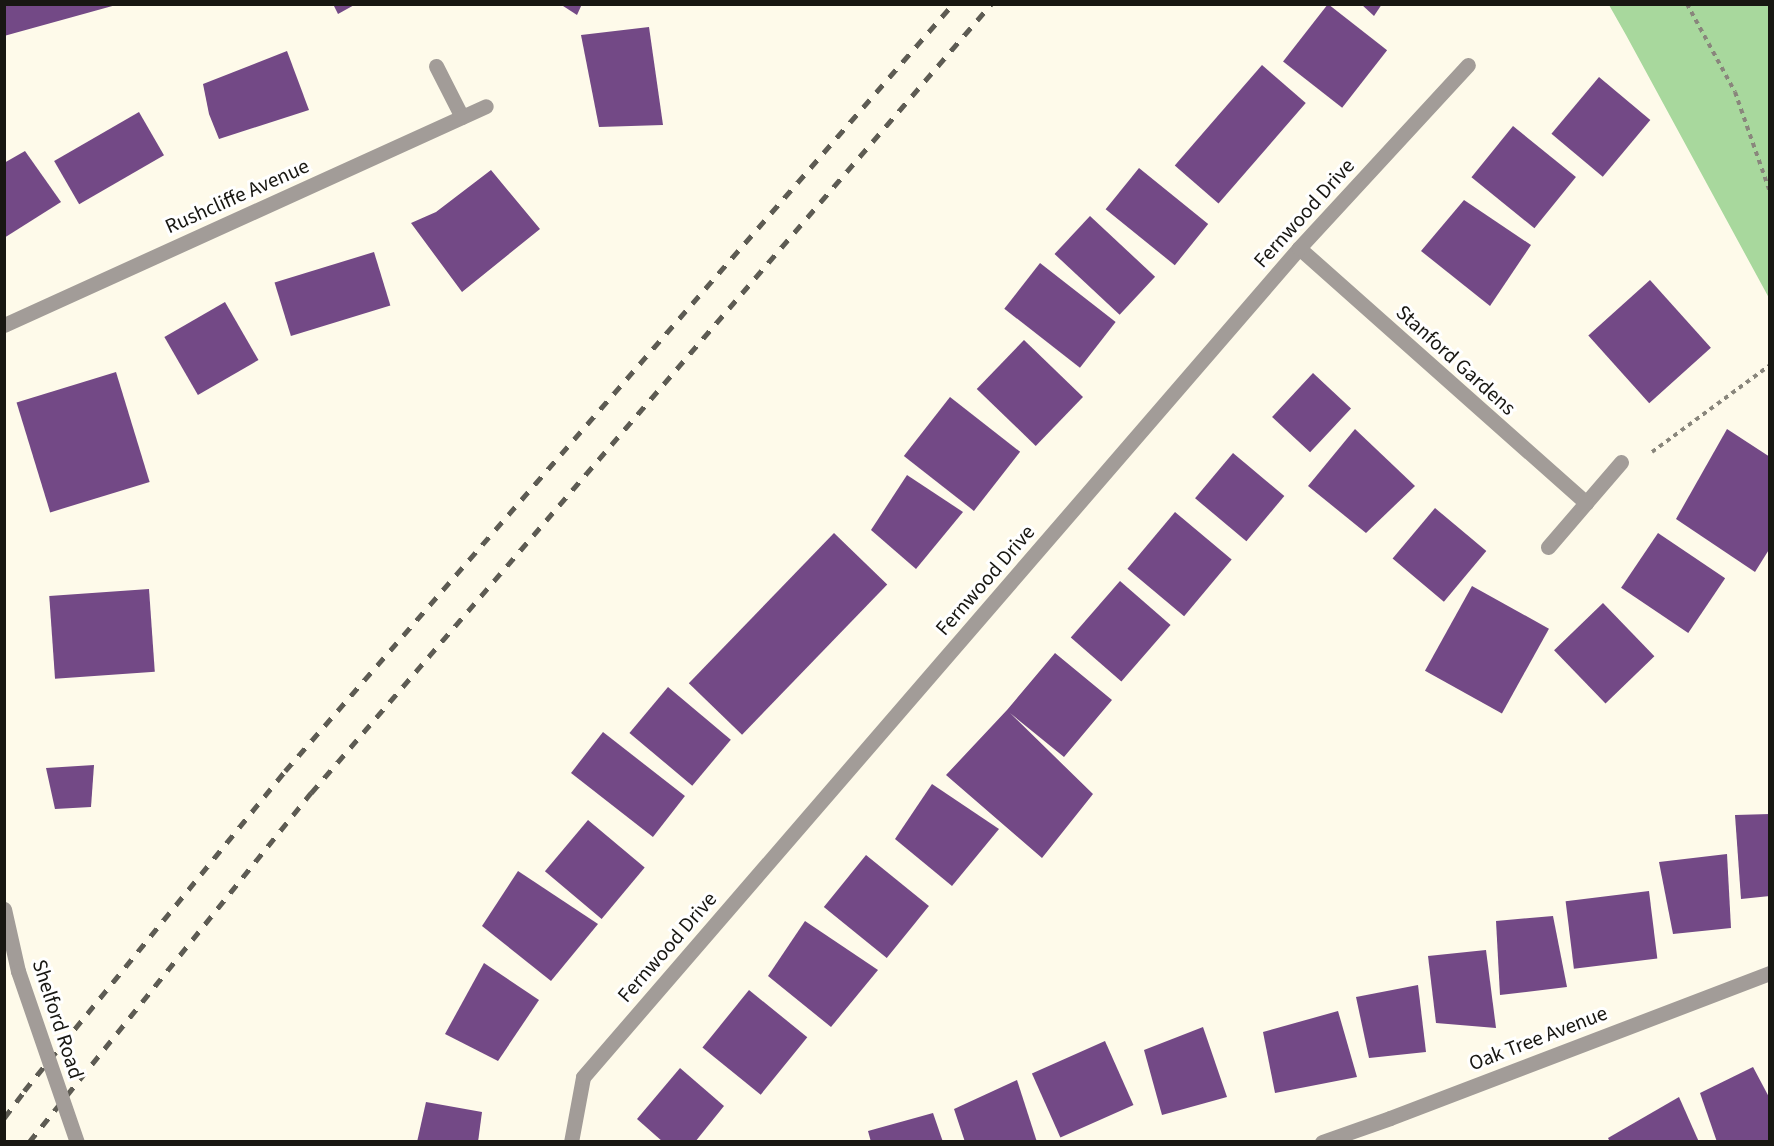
<!DOCTYPE html>
<style>
body{margin:0}
#map{position:relative;width:1774px;height:1146px;overflow:hidden;background:#fefaea;font-family:"Source Sans 3",sans-serif}
div>[style]{position:absolute}
.green>*{inset:0;background:#a8d89d}
.building>*{inset:0;background:#734986;transform-origin:0 0}
.path>*{height:4px;margin-top:-2px;transform-origin:0;background:repeating-linear-gradient(90deg,#89867c 0 4.5px,transparent 0 9px)}
.minor>*{height:15px;margin:-7.5px;padding:0 7.5px;transform-origin:7.5px;border-radius:7.5px;background:#a29c98}
.tertiary>*{height:15px;margin:-7.5px;padding:0 7.5px;transform-origin:7.5px;border-radius:7.5px;background:#a29c98}
.rail>*{height:4.5px;margin-top:-2.25px;transform-origin:0;background:repeating-linear-gradient(90deg,#5d5b53 0 10px,transparent 0 20px)}
.tertiary-bridge>*{height:15px;margin:-7.5px;padding:0 7.5px;transform-origin:7.5px;border-radius:7.5px;background:#a29c98}
span{translate:-50% -50%;white-space:nowrap;text-align:center;line-height:1.15;-webkit-text-stroke:6px #fff;paint-order:stroke}
.street-label{font-size:21px;color:#181712}
.frame{position:absolute;inset:0;border:6px solid #181712;pointer-events:none}
</style>
<div id="map">
<div class="green">
<i style="clip-path:polygon(1609px 5px,1769px 5px,1769px 298px,1626px 35px)"></i>
</div>
<div class="building">
<i style="clip-path:polygon(4px 4px,116px 4px,116px 5px,4px 36px)"></i>
<i style="clip-path:polygon(333px 4px,356px 4px,338px 14px)"></i>
<i style="clip-path:polygon(560px 4px,582px 4px,577px 15px)"></i>
<i style="left:1328px;top:4px;width:75px;height:73px;rotate:38deg"></i>
<i style="clip-path:polygon(1361px 4px,1382px 4px,1374px 16px)"></i>
<i style="clip-path:polygon(649px 27px,663px 125px,599px 127px,581px 35px)"></i>
<i style="clip-path:polygon(287px 51px,309px 110px,219px 139px,209px 114px,203px 84px)"></i>
<i style="left:1262px;top:65px;width:58px;height:133px;rotate:41deg"></i>
<i style="left:1599px;top:77px;width:67px;height:74px;rotate:40deg"></i>
<i style="left:139px;top:112px;width:50px;height:98px;rotate:60deg"></i>
<i style="left:1513px;top:126px;width:81px;height:66px;rotate:39deg"></i>
<i style="clip-path:polygon(25px 151px,61px 202px,4px 238px,4px 163px)"></i>
<i style="left:1139px;top:168px;width:89px;height:53px;rotate:39deg"></i>
<i style="clip-path:polygon(491px 170px,540px 229px,462px 292px,411px 223px,436px 212px)"></i>
<i style="clip-path:polygon(1464px 200px,1531px 245px,1490px 306px,1421px 251px)"></i>
<i style="left:1090px;top:216px;width:89px;height:52px;rotate:43deg"></i>
<i style="left:374px;top:252px;width:56px;height:104px;rotate:73deg"></i>
<i style="left:1040px;top:263px;width:96px;height:58px;rotate:38deg"></i>
<i style="left:1650px;top:280px;width:91px;height:83px;rotate:48deg"></i>
<i style="left:225px;top:302px;width:67px;height:70px;rotate:60deg"></i>
<i style="left:1024px;top:340px;width:82px;height:68px;rotate:44deg"></i>
<i style="left:116px;top:372px;width:115px;height:104px;rotate:73deg"></i>
<i style="left:1313px;top:373px;width:52px;height:60px;rotate:43deg"></i>
<i style="left:950px;top:397px;width:89px;height:75px;rotate:38deg"></i>
<i style="clip-path:polygon(1355px 429px,1415px 486px,1366px 533px,1308px 486px)"></i>
<i style="clip-path:polygon(1727px 429px,1770px 457px,1770px 548px,1755px 572px,1676px 519px)"></i>
<i style="left:1233px;top:453px;width:67px;height:59px;rotate:40deg"></i>
<i style="clip-path:polygon(907px 475px,963px 512px,916px 569px,871px 530px)"></i>
<i style="left:1435px;top:508px;width:67px;height:66px;rotate:40deg"></i>
<i style="left:1175px;top:512px;width:74px;height:74px;rotate:40deg"></i>
<i style="left:834px;top:533px;width:74px;height:209px;rotate:44deg"></i>
<i style="left:1658px;top:533px;width:81px;height:66px;rotate:34deg"></i>
<i style="left:1120px;top:581px;width:67px;height:75px;rotate:41deg"></i>
<i style="left:1472px;top:586px;width:88px;height:97px;rotate:29deg"></i>
<i style="left:149px;top:589px;width:83px;height:100px;rotate:86deg"></i>
<i style="left:1603px;top:603px;width:74px;height:68px;rotate:46deg"></i>
<i style="clip-path:polygon(1055px 653px,1112px 700px,1064px 757px,1010px 713px,1093px 794px,1042px 858px,946px 775px,1007px 710px)"></i>
<i style="left:668px;top:687px;width:82px;height:60px;rotate:40deg"></i>
<i style="left:603px;top:732px;width:104px;height:52px;rotate:38deg"></i>
<i style="clip-path:polygon(94px 765px,91px 807px,55px 809px,46px 768px)"></i>
<i style="clip-path:polygon(932px 784px,999px 829px,952px 886px,895px 839px)"></i>
<i style="clip-path:polygon(1770px 814px,1770px 896px,1741px 899px,1735px 815px)"></i>
<i style="left:588px;top:820px;width:74px;height:67px;rotate:40deg"></i>
<i style="clip-path:polygon(1727px 854px,1731px 928px,1673px 934px,1659px 862px)"></i>
<i style="left:866px;top:855px;width:81px;height:67px;rotate:39deg"></i>
<i style="clip-path:polygon(518px 871px,598px 924px,551px 981px,482px 926px)"></i>
<i style="left:1649px;top:891px;width:68px;height:84px;rotate:83deg"></i>
<i style="clip-path:polygon(1553px 916px,1567px 987px,1500px 995px,1496px 921px)"></i>
<i style="clip-path:polygon(805px 921px,878px 970px,831px 1027px,768px 976px)"></i>
<i style="clip-path:polygon(1486px 950px,1496px 1028px,1436px 1023px,1428px 956px)"></i>
<i style="clip-path:polygon(484px 963px,539px 1000px,498px 1061px,445px 1034px)"></i>
<i style="clip-path:polygon(1418px 985px,1426px 1052px,1369px 1058px,1356px 997px)"></i>
<i style="left:749px;top:990px;width:75px;height:74px;rotate:39deg"></i>
<i style="clip-path:polygon(1338px 1011px,1357px 1077px,1275px 1093px,1263px 1032px)"></i>
<i style="clip-path:polygon(1203px 1027px,1227px 1097px,1162px 1115px,1144px 1050px)"></i>
<i style="left:1105px;top:1041px;width:70px;height:80px;rotate:66deg"></i>
<i style="clip-path:polygon(1753px 1067px,1770px 1099px,1770px 1142px,1717px 1142px,1700px 1093px)"></i>
<i style="clip-path:polygon(680px 1068px,724px 1106px,695px 1142px,663px 1142px,637px 1119px)"></i>
<i style="clip-path:polygon(1017px 1080px,1037px 1142px,965px 1142px,954px 1109px)"></i>
<i style="clip-path:polygon(1679px 1097px,1699px 1142px,1610px 1142px,1608px 1138px)"></i>
<i style="clip-path:polygon(426px 1102px,482px 1112px,478px 1142px,417px 1142px)"></i>
<i style="clip-path:polygon(933px 1113px,943px 1142px,871px 1142px,868px 1131px)"></i>
</div>
<div class="path">
<i style="left:1687px;top:4px;width:100px;rotate:61.4deg"></i>
<i style="left:1735px;top:92px;width:106px;rotate:70.7deg"></i>
<i style="left:1652px;top:452px;width:147px;rotate:-36.4deg"></i>
</div>
<div class="minor">
<i style="left:436px;top:66px;width:57px;rotate:63deg"></i>
<i style="left:1299px;top:248px;width:384px;rotate:41.6deg"></i>
<i style="left:4px;top:325px;width:529px;rotate:-24.43deg"></i>
<i style="left:1548px;top:547px;width:112px;rotate:-49.3deg"></i>
<i style="left:571px;top:1142px;width:66px;rotate:-79.5deg"></i>
<i style="left:583px;top:1077px;width:1095px;rotate:-49.18deg"></i>
<i style="left:1299px;top:248px;width:249px;rotate:-47.3deg"></i>
<i style="left:1322px;top:1142px;width:72px;rotate:-19.4deg"></i>
<i style="left:1390px;top:1118px;width:407px;rotate:-20.9deg"></i>
</div>
<div class="tertiary">
<i style="left:4px;top:909px;width:64px;rotate:77.3deg"></i>
</div>
<div class="rail">
<i style="left:4px;top:1118px;width:34px;rotate:-53deg"></i>
<i style="left:24px;top:1091px;width:413px;rotate:-50.8deg"></i>
<i style="left:285px;top:771px;width:1017px;rotate:-48.95deg"></i>
<i style="left:29px;top:1142px;width:449px;rotate:-51.1deg"></i>
<i style="left:311px;top:793px;width:1042px;rotate:-49.24deg"></i>
</div>
<div class="tertiary-bridge">
<i style="left:18px;top:971px;width:181px;rotate:71deg"></i>
</div>
<div class="street-label">
<span style="left:237px;top:196px;rotate:-24deg">Rushcliffe Avenue</span>
<span style="left:1304px;top:213px;rotate:-48deg">Fernwood Drive</span>
<span style="left:1456px;top:360px;rotate:42deg">Stanford Gardens</span>
<span style="left:985px;top:580px;rotate:-49deg">Fernwood Drive</span>
<span style="left:667px;top:947px;rotate:-49deg">Fernwood Drive</span>
<span style="left:58px;top:1019px;rotate:72deg">Shelford Road</span>
<span style="left:1538px;top:1038px;rotate:-21deg">Oak Tree Avenue</span>
</div>
<div class="frame"></div>
</div>
